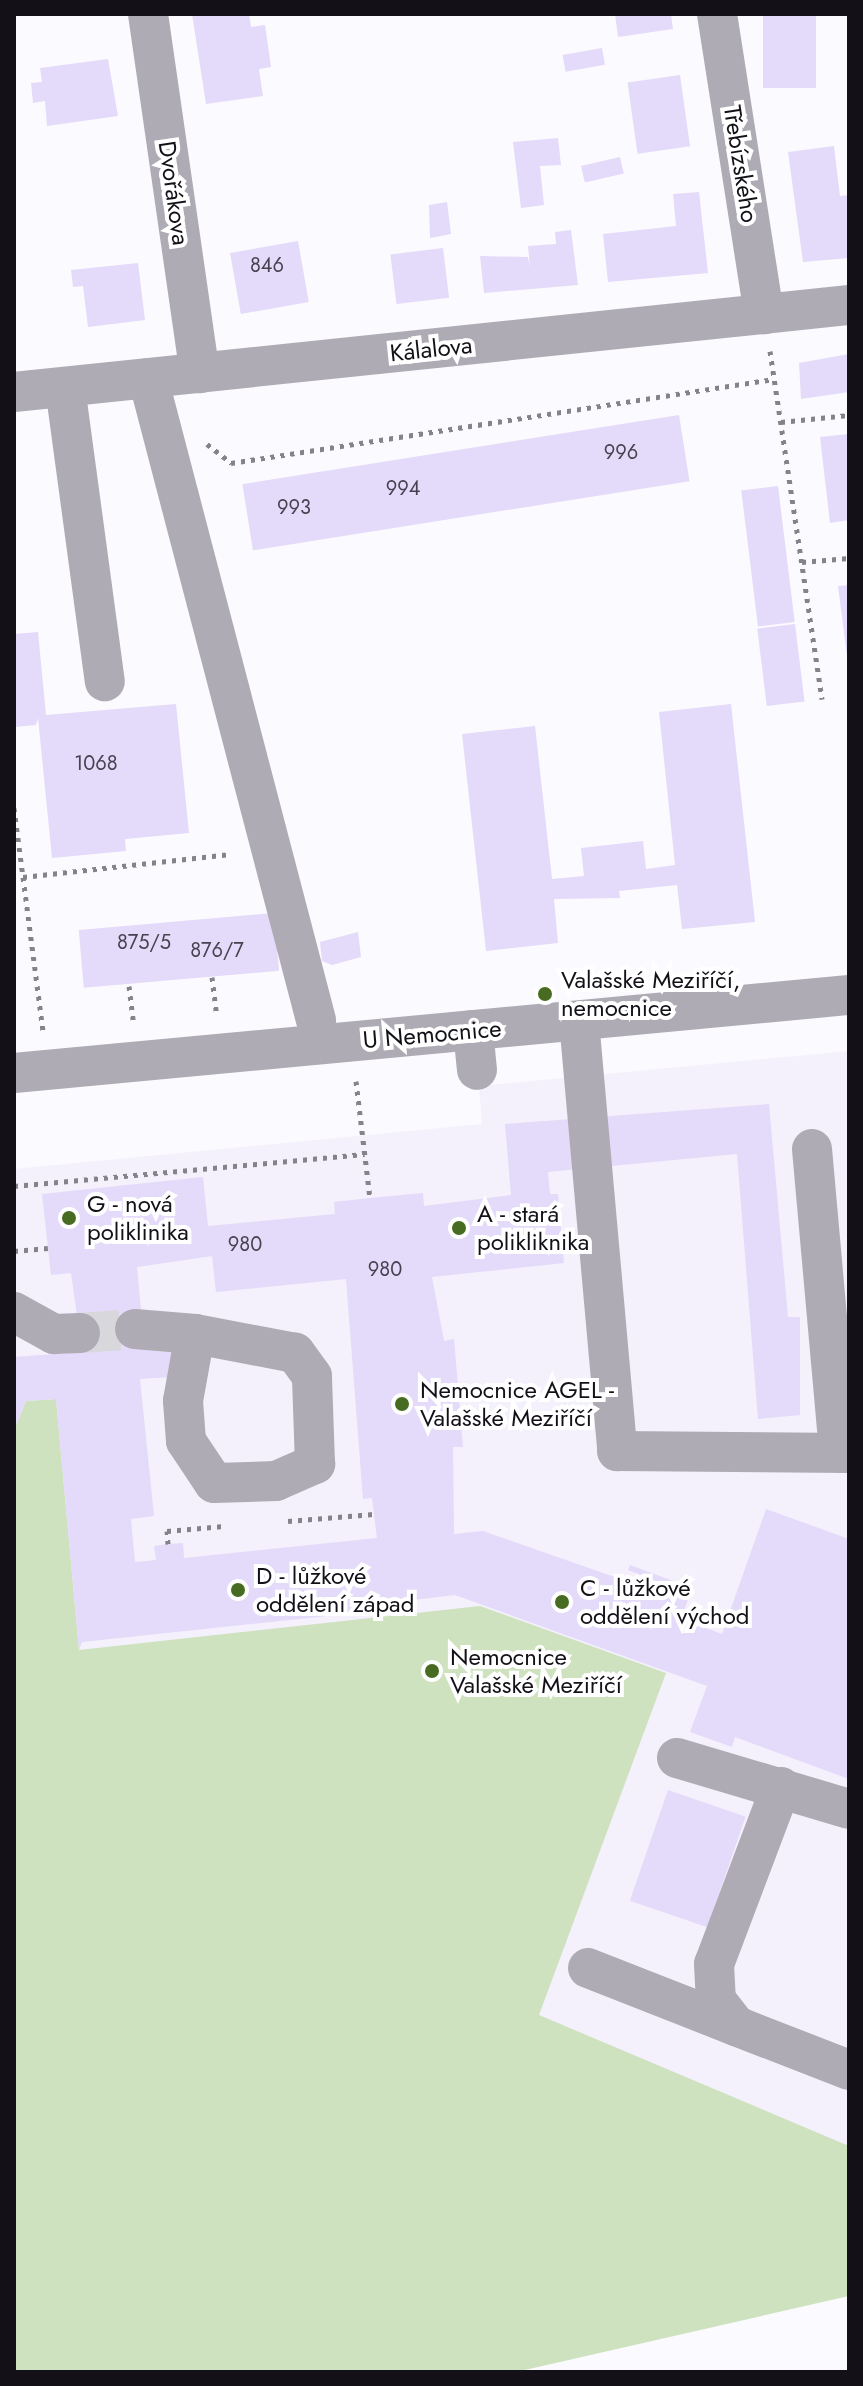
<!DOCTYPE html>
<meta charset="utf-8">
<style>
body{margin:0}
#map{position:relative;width:863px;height:2386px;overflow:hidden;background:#fbfafe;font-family:Jost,sans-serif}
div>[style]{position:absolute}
.built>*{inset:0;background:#f4f0fc}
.green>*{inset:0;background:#cfe2c0}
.building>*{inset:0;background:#e4daf9;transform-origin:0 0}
.minor-tunnel>*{height:40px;margin-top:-20px;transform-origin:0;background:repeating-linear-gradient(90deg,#d8d7dc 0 40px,transparent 0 60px)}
.path>*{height:5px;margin-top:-2.5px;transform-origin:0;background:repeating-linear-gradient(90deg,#858389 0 4px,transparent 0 10px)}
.minor>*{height:40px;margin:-20px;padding:0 20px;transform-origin:20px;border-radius:20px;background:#aeabb5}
.dots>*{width:22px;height:22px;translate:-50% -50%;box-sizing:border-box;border:4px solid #fff;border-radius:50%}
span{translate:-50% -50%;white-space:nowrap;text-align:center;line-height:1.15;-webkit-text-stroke:8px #fff;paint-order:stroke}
.number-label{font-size:20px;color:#474250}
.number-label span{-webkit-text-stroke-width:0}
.street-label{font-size:24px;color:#131018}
.poi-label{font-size:24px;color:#131018}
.left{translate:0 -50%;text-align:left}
.frame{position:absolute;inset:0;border:16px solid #131018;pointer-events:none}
</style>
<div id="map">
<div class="built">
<i style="clip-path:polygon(849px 1051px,849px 2173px,14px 2350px,14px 1169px,482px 1124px,479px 1086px)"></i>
</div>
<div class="green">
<i style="clip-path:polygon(56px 1399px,79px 1650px,480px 1606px,666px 1673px,539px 2015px,849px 2146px,849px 2296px,516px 2372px,14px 2372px,14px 1430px,26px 1401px)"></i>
</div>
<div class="building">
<i style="clip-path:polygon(192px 14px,249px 14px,251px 27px,265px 25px,271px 67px,259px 69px,263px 96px,206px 104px)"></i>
<i style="clip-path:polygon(615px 14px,671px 14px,673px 29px,618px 37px)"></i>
<i style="left:763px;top:14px;width:53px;height:74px"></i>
<i style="left:602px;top:48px;width:17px;height:40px;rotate:80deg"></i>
<i style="clip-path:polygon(108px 59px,118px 116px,47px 126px,45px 101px,33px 103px,31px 83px,42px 82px,40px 68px)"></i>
<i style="left:680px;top:75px;width:72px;height:53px;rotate:82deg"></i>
<i style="clip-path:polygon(558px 138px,561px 165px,540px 166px,544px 205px,521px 208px,513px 142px)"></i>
<i style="clip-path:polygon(834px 146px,840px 196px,849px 195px,849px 258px,803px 262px,788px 152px)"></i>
<i style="left:620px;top:157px;width:17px;height:40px;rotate:77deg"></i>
<i style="clip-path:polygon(699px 192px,708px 273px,608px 282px,603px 234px,676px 226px,673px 194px)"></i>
<i style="clip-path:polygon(447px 202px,451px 234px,430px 238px,429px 205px)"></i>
<i style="clip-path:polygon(571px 230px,578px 285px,484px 293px,480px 256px,528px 257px,530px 268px,528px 246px,556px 244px,555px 232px)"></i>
<i style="left:298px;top:241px;width:62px;height:69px;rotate:80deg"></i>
<i style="left:443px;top:248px;width:50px;height:53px;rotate:83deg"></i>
<i style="clip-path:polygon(138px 263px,145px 320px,88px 327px,83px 286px,73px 287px,71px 270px)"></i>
<i style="clip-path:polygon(849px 354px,849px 392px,801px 399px,799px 363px)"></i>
<i style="left:679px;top:415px;width:67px;height:442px;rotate:81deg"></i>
<i style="clip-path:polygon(849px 434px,849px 520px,830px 523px,820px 437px)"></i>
<i style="left:778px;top:486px;width:137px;height:37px;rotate:83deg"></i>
<i style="clip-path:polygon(849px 585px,849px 656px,847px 656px,838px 586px)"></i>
<i style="left:795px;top:624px;width:78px;height:38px;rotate:83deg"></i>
<i style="clip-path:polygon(38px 632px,46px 715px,176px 704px,189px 833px,125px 839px,126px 851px,52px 858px,38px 718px,36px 725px,14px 727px,14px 634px)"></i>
<i style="clip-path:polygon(731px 704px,755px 922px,682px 929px,677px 885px,619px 891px,620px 898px,554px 899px,558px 943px,486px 951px,462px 734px,535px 726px,552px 879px,584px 876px,581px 848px,643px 841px,646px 869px,675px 865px,659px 712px)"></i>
<i style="left:274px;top:913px;width:58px;height:196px;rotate:85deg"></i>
<i style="clip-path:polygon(358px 932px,361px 957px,332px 965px,322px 961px,320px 942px)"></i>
<i style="clip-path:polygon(evenodd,769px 1104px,788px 1317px,800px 1317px,800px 1415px,758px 1419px,737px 1154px,548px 1172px,550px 1194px,558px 1194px,564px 1263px,432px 1277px,444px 1341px,454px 1339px,463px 1447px,453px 1447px,454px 1534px,483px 1531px,663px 1594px,666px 1585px,628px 1570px,630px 1565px,692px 1588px,681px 1619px,722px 1634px,766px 1509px,849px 1539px,849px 1779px,735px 1737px,732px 1747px,690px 1732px,707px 1686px,455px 1595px,413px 1600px,413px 1607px,82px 1642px,79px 1650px,56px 1399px,26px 1401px,14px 1430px,14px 1357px,82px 1352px,71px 1273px,51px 1275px,42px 1194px,203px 1177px,208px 1226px,335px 1214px,334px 1202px,370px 1198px,423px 1193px,424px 1206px,511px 1195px,505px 1124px,769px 1104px,212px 1256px,216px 1292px,346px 1279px,363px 1499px,372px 1498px,377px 1538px,184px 1558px,183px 1543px,168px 1544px,154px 1546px,156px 1560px,135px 1562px,131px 1519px,154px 1516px,140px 1379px,171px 1377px,176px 1349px,134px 1310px,141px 1309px,137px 1267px,212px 1256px)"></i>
<i style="left:668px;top:1790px;width:82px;height:117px;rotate:19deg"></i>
</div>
<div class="minor-tunnel">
<i style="left:80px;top:1333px;width:55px;rotate:-4.2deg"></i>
</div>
<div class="path">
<i style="left:770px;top:351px;width:352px;rotate:81.5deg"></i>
<i style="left:781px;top:422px;width:68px;rotate:-5.9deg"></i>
<i style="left:207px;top:444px;width:31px;rotate:38deg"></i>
<i style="left:231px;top:463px;width:549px;rotate:-8.79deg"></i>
<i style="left:802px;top:562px;width:47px;rotate:-4.9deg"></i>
<i style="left:14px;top:808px;width:70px;rotate:82.6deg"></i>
<i style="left:23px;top:877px;width:209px;rotate:-6.3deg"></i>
<i style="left:23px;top:877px;width:155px;rotate:82.6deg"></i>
<i style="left:212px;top:977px;width:39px;rotate:83deg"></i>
<i style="left:129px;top:986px;width:39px;rotate:83deg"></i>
<i style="left:356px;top:1081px;width:118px;rotate:83.2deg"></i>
<i style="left:14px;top:1186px;width:352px;rotate:-5.2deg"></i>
<i style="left:14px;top:1251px;width:34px;rotate:-5deg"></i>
<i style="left:288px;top:1521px;width:86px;rotate:-4.7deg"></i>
<i style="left:168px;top:1544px;width:13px;rotate:-94deg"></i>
<i style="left:167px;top:1531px;width:57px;rotate:-5deg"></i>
</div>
<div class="minor">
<i style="left:148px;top:14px;width:363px;rotate:81.8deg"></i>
<i style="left:717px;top:14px;width:304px;rotate:81.1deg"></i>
<i style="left:148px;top:378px;width:664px;rotate:75.34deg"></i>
<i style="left:65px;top:387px;width:297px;rotate:82.3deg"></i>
<i style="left:14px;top:392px;width:840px;rotate:-5.95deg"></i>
<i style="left:579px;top:1021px;width:432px;rotate:84.9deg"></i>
<i style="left:617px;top:1451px;width:232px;rotate:0.5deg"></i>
<i style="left:473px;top:1030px;width:40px;rotate:84.3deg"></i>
<i style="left:14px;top:1073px;width:839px;rotate:-5.34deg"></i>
<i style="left:812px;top:1149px;width:305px;rotate:84.9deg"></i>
<i style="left:14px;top:1312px;width:46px;rotate:28.8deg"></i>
<i style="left:54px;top:1334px;width:26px;rotate:-2deg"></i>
<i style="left:135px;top:1329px;width:60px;rotate:4.8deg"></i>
<i style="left:195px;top:1334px;width:68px;rotate:100.2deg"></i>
<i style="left:183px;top:1401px;width:40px;rotate:85.7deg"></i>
<i style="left:186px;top:1441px;width:50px;rotate:56.3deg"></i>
<i style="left:214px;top:1483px;width:62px;rotate:-1.8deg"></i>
<i style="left:276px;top:1481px;width:43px;rotate:-23.6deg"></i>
<i style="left:315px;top:1464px;width:88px;rotate:-92deg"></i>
<i style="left:312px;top:1376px;width:29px;rotate:-126deg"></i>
<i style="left:295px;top:1353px;width:102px;rotate:-169.2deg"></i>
<i style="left:677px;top:1758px;width:179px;rotate:16.5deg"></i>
<i style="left:781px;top:1787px;width:189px;rotate:110.7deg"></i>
<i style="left:714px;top:1964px;width:36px;rotate:87deg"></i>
<i style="left:716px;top:2000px;width:33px;rotate:52deg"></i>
<i style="left:736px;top:2026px;width:121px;rotate:21.3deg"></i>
<i style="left:588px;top:1968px;width:159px;rotate:21.4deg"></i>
</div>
<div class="dots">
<i style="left:545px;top:994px;background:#486b22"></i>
<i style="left:69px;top:1218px;background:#486b22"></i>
<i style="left:459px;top:1228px;background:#486b22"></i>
<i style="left:402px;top:1404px;background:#486b22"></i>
<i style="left:238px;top:1590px;background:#486b22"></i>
<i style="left:562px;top:1602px;background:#486b22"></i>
<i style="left:432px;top:1671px;background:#486b22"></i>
</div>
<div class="number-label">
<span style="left:267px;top:265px">846</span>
<span style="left:621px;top:452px">996</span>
<span style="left:403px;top:488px">994</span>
<span style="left:294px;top:507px">993</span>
<span style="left:96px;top:763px">1068</span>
<span style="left:144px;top:942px">875/5</span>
<span style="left:217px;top:950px">876/7</span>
<span style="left:245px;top:1244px">980</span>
<span style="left:385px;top:1269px">980</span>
</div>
<div class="street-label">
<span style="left:741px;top:164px;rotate:81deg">Třebízského</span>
<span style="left:174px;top:193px;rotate:82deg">Dvořákova</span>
<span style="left:431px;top:349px;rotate:-6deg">Kálalova</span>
<span style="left:432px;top:1034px;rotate:-5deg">U Nemocnice</span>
</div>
<div class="poi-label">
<span class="left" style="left:561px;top:994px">Valašské Meziříčí,<br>nemocnice</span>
<span class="left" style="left:87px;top:1218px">G - nová<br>poliklinika</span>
<span class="left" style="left:477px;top:1228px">A - stará<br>polikliknika</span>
<span class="left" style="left:420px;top:1404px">Nemocnice AGEL -<br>Valašské Meziříčí</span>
<span class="left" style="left:256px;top:1590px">D - lůžkové<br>oddělení západ</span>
<span class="left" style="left:580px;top:1602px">C - lůžkové<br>oddělení východ</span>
<span class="left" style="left:450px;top:1671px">Nemocnice<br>Valašské Meziříčí</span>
</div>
<div class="frame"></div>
</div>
